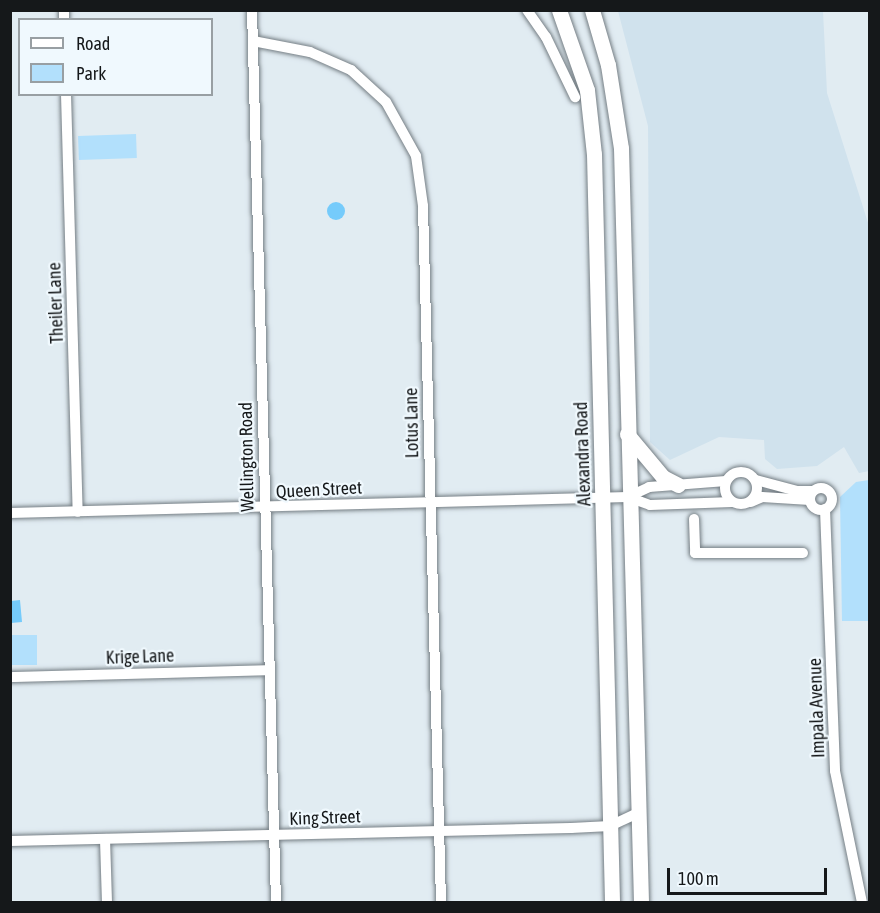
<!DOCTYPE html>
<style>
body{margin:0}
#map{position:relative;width:880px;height:913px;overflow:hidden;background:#e1ecf2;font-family:"Asap Condensed",sans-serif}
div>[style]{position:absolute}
.built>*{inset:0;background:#d0e2ed}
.green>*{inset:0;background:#b2e0fc;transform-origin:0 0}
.water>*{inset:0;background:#75cbfb}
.round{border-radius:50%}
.roads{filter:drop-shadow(0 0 2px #757e84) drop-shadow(0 0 2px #757e84)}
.street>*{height:10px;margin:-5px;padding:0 5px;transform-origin:5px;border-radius:5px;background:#fff}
.street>.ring{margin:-5px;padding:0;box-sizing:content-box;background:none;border:10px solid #fff;border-radius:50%}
.secondary>*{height:15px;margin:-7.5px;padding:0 7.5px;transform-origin:7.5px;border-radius:7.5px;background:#fff}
span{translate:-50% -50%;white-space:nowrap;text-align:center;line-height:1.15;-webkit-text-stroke:4.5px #f0f9fe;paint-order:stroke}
.street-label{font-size:18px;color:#15181a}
.frame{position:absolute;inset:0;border:12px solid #15181a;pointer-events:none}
.legend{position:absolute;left:18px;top:18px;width:195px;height:78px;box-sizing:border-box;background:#f0f9fe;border:2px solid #989fa3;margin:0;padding:8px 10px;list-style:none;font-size:18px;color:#15181a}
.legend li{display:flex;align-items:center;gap:12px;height:30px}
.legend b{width:30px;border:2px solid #989fa3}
.scale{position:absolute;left:667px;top:868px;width:160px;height:27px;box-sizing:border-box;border:3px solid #15181a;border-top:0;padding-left:8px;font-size:18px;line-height:21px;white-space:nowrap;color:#15181a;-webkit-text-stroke:4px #f0f9fe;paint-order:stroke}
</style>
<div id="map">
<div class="built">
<i style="clip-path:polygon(618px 11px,823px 11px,827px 93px,869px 226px,869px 471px,859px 473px,844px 447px,817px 466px,777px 469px,765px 459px,764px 440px,719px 437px,670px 460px,650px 442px,648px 126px)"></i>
</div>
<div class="green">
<i style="left:136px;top:134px;width:24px;height:58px;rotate:88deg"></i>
<i style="clip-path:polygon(869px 480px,869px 621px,842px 621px,840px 497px,856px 482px)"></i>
<i style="left:37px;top:635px;width:30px;height:26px;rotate:90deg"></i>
</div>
<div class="water">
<i class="round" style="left:327px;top:202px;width:18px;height:18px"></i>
<i style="clip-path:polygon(20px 600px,22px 622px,11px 623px,11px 601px)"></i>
</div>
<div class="roads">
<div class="street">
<i style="left:64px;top:10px;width:10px;rotate:90deg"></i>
<i style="left:252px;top:10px;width:892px;rotate:88.46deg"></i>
<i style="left:527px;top:10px;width:33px;rotate:55deg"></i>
<i style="left:546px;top:37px;width:67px;rotate:64.2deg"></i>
<i style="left:253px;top:41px;width:58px;rotate:10.9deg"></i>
<i style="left:310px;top:52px;width:45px;rotate:23.7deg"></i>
<i style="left:351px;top:70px;width:47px;rotate:42.4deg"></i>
<i style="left:386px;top:102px;width:62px;rotate:60.9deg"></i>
<i style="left:416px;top:156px;width:50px;rotate:82deg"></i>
<i style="left:423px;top:206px;width:696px;rotate:88.52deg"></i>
<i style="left:66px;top:94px;width:418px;rotate:88.4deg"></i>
<i class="ring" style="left:725px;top:472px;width:22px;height:22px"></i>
<i style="left:756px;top:480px;width:42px;rotate:15deg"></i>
<i style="left:797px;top:491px;width:16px"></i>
<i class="ring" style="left:810px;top:488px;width:12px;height:12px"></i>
<i style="left:628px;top:497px;width:23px;rotate:-25deg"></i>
<i style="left:649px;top:487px;width:77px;rotate:-4.5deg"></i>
<i style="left:751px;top:502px;width:12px;rotate:-24deg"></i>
<i style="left:762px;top:497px;width:48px;rotate:3.6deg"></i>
<i style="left:825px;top:509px;width:262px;rotate:87.8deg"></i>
<i style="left:835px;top:771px;width:134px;rotate:78.4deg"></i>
<i style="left:10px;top:513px;width:618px;rotate:-1.48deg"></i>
<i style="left:628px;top:497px;width:23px;rotate:20deg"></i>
<i style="left:650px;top:505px;width:82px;rotate:-2.1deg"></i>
<i style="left:694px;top:519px;width:34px;rotate:88deg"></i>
<i style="left:695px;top:553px;width:108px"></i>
<i style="left:10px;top:677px;width:260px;rotate:-1.5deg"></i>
<i style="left:105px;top:839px;width:63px;rotate:88.2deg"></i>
<i style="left:10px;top:841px;width:561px;rotate:-1.33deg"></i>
<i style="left:571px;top:828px;width:39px;rotate:-3deg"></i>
<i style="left:610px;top:826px;width:31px;rotate:-25deg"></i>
</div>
<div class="secondary">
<i style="left:559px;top:10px;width:85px;rotate:70.7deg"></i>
<i style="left:587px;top:90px;width:64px;rotate:83.8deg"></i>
<i style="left:594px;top:154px;width:748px;rotate:88.62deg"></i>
<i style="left:592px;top:10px;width:57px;rotate:73.8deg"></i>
<i style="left:608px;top:65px;width:84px;rotate:81.1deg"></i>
<i style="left:621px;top:148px;width:754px;rotate:88.48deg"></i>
<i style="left:627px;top:434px;width:56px;rotate:50.1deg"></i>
<i style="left:663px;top:477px;width:17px;rotate:28deg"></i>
</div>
</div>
<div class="street-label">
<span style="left:56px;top:303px;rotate:-92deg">Theiler Lane</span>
<span style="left:412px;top:423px;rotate:-91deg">Lotus Lane</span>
<span style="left:583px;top:454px;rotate:-92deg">Alexandra Road</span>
<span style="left:247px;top:457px;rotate:-91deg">Wellington Road</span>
<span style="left:319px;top:490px;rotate:-3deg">Queen Street</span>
<span style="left:140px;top:657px;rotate:-2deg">Krige Lane</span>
<span style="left:817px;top:708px;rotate:-92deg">Impala Avenue</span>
<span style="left:325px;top:818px;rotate:-2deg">King Street</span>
</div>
<div class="frame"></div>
<ul class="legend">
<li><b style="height:8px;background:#fff"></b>Road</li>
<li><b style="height:16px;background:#b2e0fc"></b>Park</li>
</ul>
<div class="scale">100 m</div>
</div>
